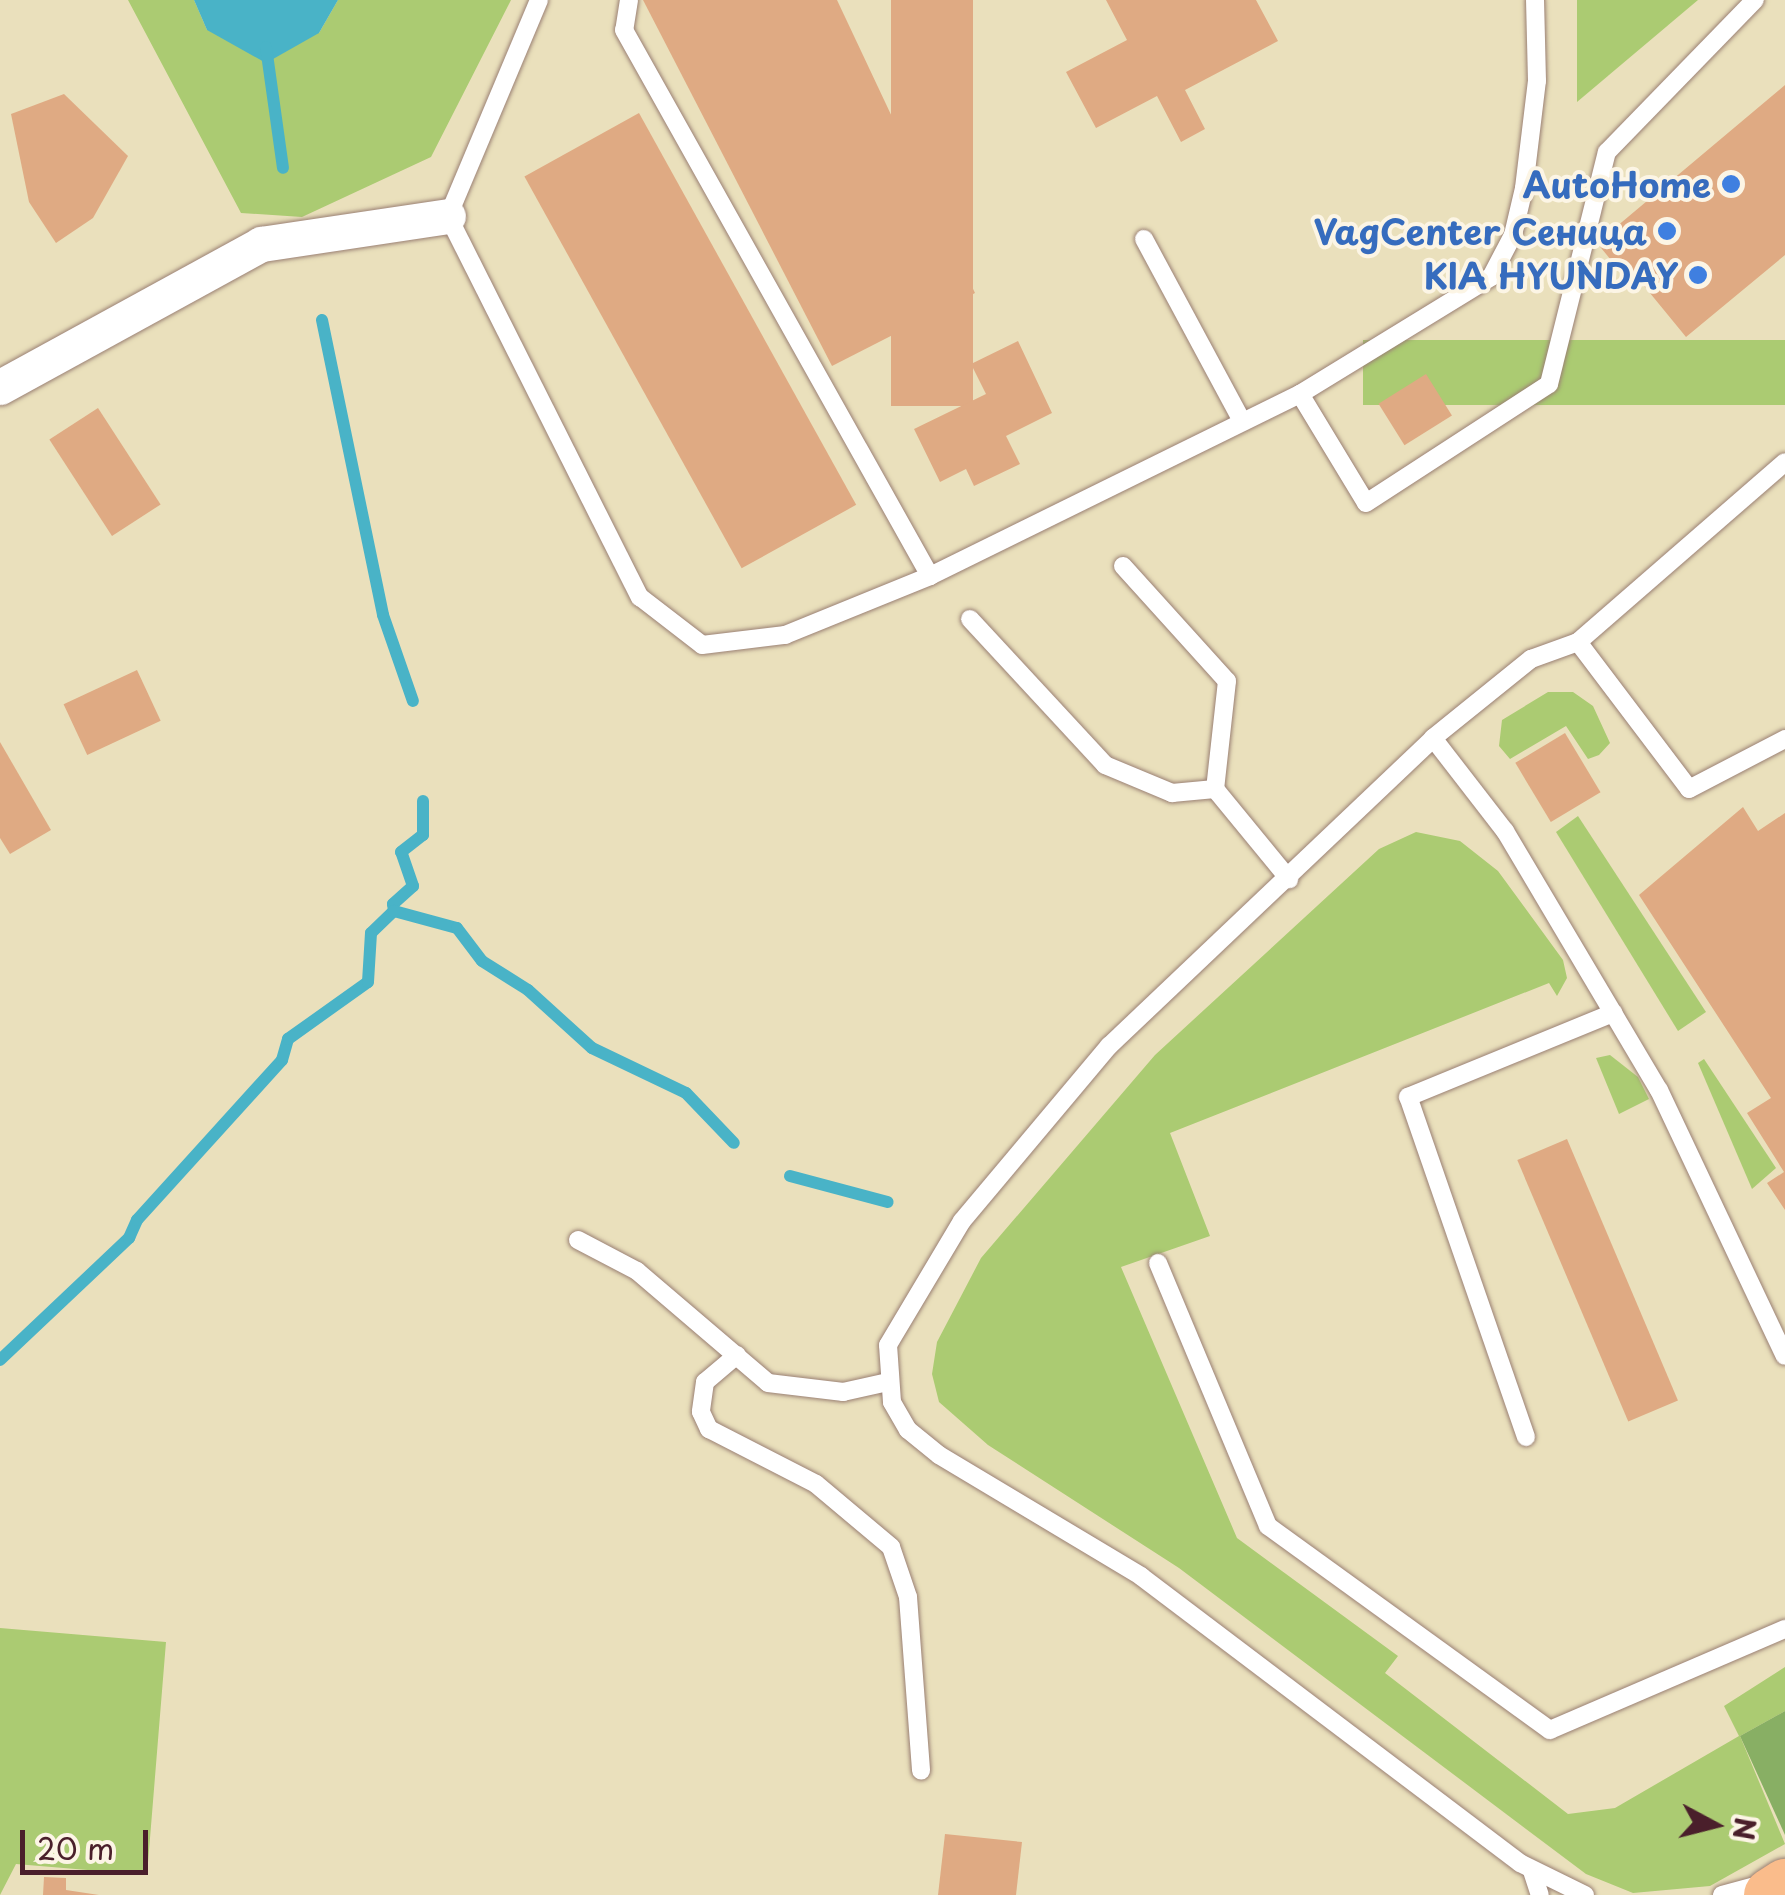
<!DOCTYPE html>
<meta charset="utf-8">
<style>
body{margin:0}
#map{position:relative;width:1785px;height:1895px;overflow:hidden;background:#eae0bc;font-family:"Playpen Sans",sans-serif}
div>[style]{position:absolute}
.green>*{inset:0;background:#abcb72;transform-origin:0 0}
.forest>*{inset:0;background:#88af64}
.water>*{inset:0;background:#49b3c7}
.stream>*{height:12px;margin:-6px;padding:0 6px;transform-origin:6px;border-radius:6px;background:#49b3c7}
.building>*{inset:0;background:#dfaa83;transform-origin:0 0}
.roads{filter:drop-shadow(0 0 2px #9a8074) drop-shadow(0 0 2px #9a8074)}
.service>*{height:18px;margin:-9px;padding:0 9px;transform-origin:9px;border-radius:9px;background:#fff}
.minor>*{height:35px;margin:-17.5px;padding:0 17.5px;transform-origin:17.5px;border-radius:17.5px;background:#fff}
.trunk>*{height:55px;margin:-27.5px;padding:0 27.5px;transform-origin:27.5px;border-radius:27.5px;background:#fabc8b}
.dots>*{width:28px;height:28px;translate:-50% -50%;box-sizing:border-box;border:5px solid #fcf5e5;border-radius:50%}
span{translate:-50% -50%;white-space:nowrap;text-align:center;line-height:1.15;-webkit-text-stroke:8px #fcf5e5;paint-order:stroke}
.shop-label{font-size:35px;color:#366cbe;font-weight:700}
.right{translate:-100% -50%;text-align:right}
.north{position:absolute;left:1665px;top:1775px;width:100px;height:100px;-webkit-text-stroke:8px #fcf5e5;paint-order:stroke;rotate:97deg;font-size:28px;font-weight:700;line-height:40px;text-align:center;color:#4a1f2b}
.north::after{content:'';display:block;margin:auto;width:35px;height:45px;background:#4a1f2b;clip-path:polygon(50% 0,100% 100%,50% 72%,0 100%)}
.scale{position:absolute;left:20px;top:1830px;width:128px;height:45px;box-sizing:border-box;border:5px solid #4a1f2b;border-top:0;padding-left:12px;font-size:30px;line-height:35px;white-space:nowrap;color:#4a1f2b;-webkit-text-stroke:8px #fcf5e5;paint-order:stroke}
</style>
<div id="map">
<div class="green">
<i style="clip-path:polygon(128px 0,194px 0,207px 30px,319px 33px,338px 0,511px 0,431px 157px,302px 217px,241px 213px)"></i>
<i style="clip-path:polygon(1577px 0,1698px 0,1577px 102px)"></i>
<i style="left:1785px;top:340px;width:65px;height:422px;rotate:90deg"></i>
<i style="clip-path:polygon(1548px 692px,1573px 692px,1593px 706px,1610px 743px,1599px 755px,1588px 759px,1566px 726px,1510px 759px,1499px 746px,1502px 720px)"></i>
<i style="clip-path:polygon(1578px 816px,1706px 1012px,1678px 1031px,1556px 832px)"></i>
<i style="clip-path:polygon(1416px 832px,1460px 841px,1498px 871px,1563px 960px,1567px 978px,1557px 996px,1549px 983px,1170px 1133px,1210px 1236px,1121px 1267px,1237px 1538px,1398px 1656px,1385px 1673px,1568px 1814px,1615px 1808px,1739px 1736px,1724px 1706px,1785px 1667px,1785px 1711px,1740px 1736px,1785px 1844px,1710px 1886px,1633px 1893px,1586px 1874px,1179px 1568px,988px 1445px,939px 1402px,932px 1374px,937px 1342px,981px 1258px,1155px 1055px,1379px 849px)"></i>
<i style="clip-path:polygon(1610px 1055px,1638px 1077px,1649px 1099px,1619px 1114px,1596px 1058px)"></i>
<i style="clip-path:polygon(1704px 1059px,1776px 1168px,1752px 1189px,1698px 1063px)"></i>
<i style="clip-path:polygon(0 1628px,166px 1642px,147px 1875px,16px 1864px,0 1895px)"></i>
</div>
<div class="forest">
<i style="clip-path:polygon(1785px 1711px,1785px 1835px,1740px 1736px)"></i>
</div>
<div class="water">
<i style="clip-path:polygon(194px 0,338px 0,319px 33px,266px 63px,207px 30px)"></i>
</div>
<div class="stream">
<i style="left:266px;top:47px;width:122px;rotate:82deg"></i>
<i style="left:322px;top:320px;width:301px;rotate:78.3deg"></i>
<i style="left:383px;top:615px;width:91px;rotate:70.8deg"></i>
<i style="left:394px;top:911px;width:7px;rotate:-98deg"></i>
<i style="left:393px;top:904px;width:27px;rotate:-42deg"></i>
<i style="left:413px;top:886px;width:36px;rotate:-109deg"></i>
<i style="left:401px;top:852px;width:28px;rotate:-38deg"></i>
<i style="left:423px;top:835px;width:34px;rotate:-90deg"></i>
<i style="left:790px;top:1176px;width:101px;rotate:14.9deg"></i>
<i style="left:0;top:1360px;width:178px;rotate:-43.4deg"></i>
<i style="left:129px;top:1238px;width:20px;rotate:-66deg"></i>
<i style="left:137px;top:1220px;width:216px;rotate:-47.8deg"></i>
<i style="left:282px;top:1060px;width:22px;rotate:-74deg"></i>
<i style="left:288px;top:1039px;width:98px;rotate:-35.5deg"></i>
<i style="left:368px;top:982px;width:49px;rotate:-86.5deg"></i>
<i style="left:371px;top:933px;width:32px;rotate:-44deg"></i>
<i style="left:394px;top:911px;width:65px;rotate:15.1deg"></i>
<i style="left:457px;top:928px;width:41px;rotate:52.9deg"></i>
<i style="left:482px;top:961px;width:54px;rotate:32.2deg"></i>
<i style="left:528px;top:990px;width:86px;rotate:42.2deg"></i>
<i style="left:592px;top:1048px;width:104px;rotate:25.6deg"></i>
<i style="left:686px;top:1093px;width:69px;rotate:46.2deg"></i>
</div>
<div class="building">
<i style="clip-path:polygon(643px 0,837px 0,975px 293px,832px 366px)"></i>
<i style="left:891px;top:0;width:82px;height:406px"></i>
<i style="clip-path:polygon(1106px 0,1256px 0,1278px 41px,1185px 90px,1205px 129px,1181px 142px,1157px 96px,1096px 128px,1066px 72px,1127px 40px)"></i>
<i style="clip-path:polygon(1785px 85px,1785px 255px,1686px 337px,1636px 276px,1629px 282px,1597px 243px)"></i>
<i style="clip-path:polygon(64px 94px,128px 156px,93px 218px,56px 243px,29px 202px,11px 114px)"></i>
<i style="left:639px;top:113px;width:448px;height:131px;rotate:61deg"></i>
<i style="clip-path:polygon(1018px 341px,1052px 413px,1006px 436px,1020px 464px,974px 486px,966px 469px,940px 482px,914px 429px,986px 394px,971px 364px)"></i>
<i style="left:1426px;top:374px;width:49px;height:56px;rotate:58deg"></i>
<i style="left:98px;top:408px;width:115px;height:58px;rotate:57deg"></i>
<i style="left:137px;top:670px;width:56px;height:81px;rotate:65deg"></i>
<i style="left:1565px;top:733px;width:69px;height:58px;rotate:59deg"></i>
<i style="clip-path:polygon(0 742px,51px 830px,10px 854px,0 838px)"></i>
<i style="clip-path:polygon(1743px 807px,1758px 831px,1785px 813px,1785px 1210px,1767px 1183px,1784px 1172px,1747px 1113px,1771px 1098px,1639px 895px)"></i>
<i style="left:1567px;top:1139px;width:284px;height:54px;rotate:67deg"></i>
<i style="clip-path:polygon(945px 1834px,1022px 1842px,1016px 1895px,938px 1895px)"></i>
<i style="clip-path:polygon(44px 1877px,66px 1878px,66px 1890px,99px 1895px,43px 1895px)"></i>
</div>
<div class="roads">
<div class="service">
<i style="left:539px;top:0;width:234px;rotate:112.8deg"></i>
<i style="left:448px;top:216px;width:427px;rotate:63.3deg"></i>
<i style="left:640px;top:597px;width:78px;rotate:37.7deg"></i>
<i style="left:702px;top:645px;width:84px;rotate:-6.9deg"></i>
<i style="left:785px;top:635px;width:157px;rotate:-22.1deg"></i>
<i style="left:930px;top:576px;width:412px;rotate:-26.2deg"></i>
<i style="left:1300px;top:394px;width:224px;rotate:-31.5deg"></i>
<i style="left:1491px;top:277px;width:47px;rotate:-62.4deg"></i>
<i style="left:1513px;top:235px;width:48px;rotate:-76.8deg"></i>
<i style="left:1524px;top:188px;width:108px;rotate:-83.1deg"></i>
<i style="left:1537px;top:81px;width:81px;rotate:-91.4deg"></i>
<i style="left:629px;top:0;width:30px;rotate:99deg"></i>
<i style="left:624px;top:30px;width:626px;rotate:60.73deg"></i>
<i style="left:1144px;top:239px;width:207px;rotate:61.7deg"></i>
<i style="left:1300px;top:394px;width:127px;rotate:58.8deg"></i>
<i style="left:1366px;top:503px;width:218px;rotate:-33deg"></i>
<i style="left:1549px;top:384px;width:239px;rotate:-76deg"></i>
<i style="left:1607px;top:152px;width:212px;rotate:-45.8deg"></i>
<i style="left:1123px;top:566px;width:155px;rotate:47.9deg"></i>
<i style="left:1227px;top:681px;width:109px;rotate:96.3deg"></i>
<i style="left:1215px;top:789px;width:117px;rotate:50.6deg"></i>
<i style="left:970px;top:619px;width:199px;rotate:47.2deg"></i>
<i style="left:1105px;top:765px;width:73px;rotate:22.7deg"></i>
<i style="left:1172px;top:793px;width:43px;rotate:-5.3deg"></i>
<i style="left:1578px;top:642px;width:184px;rotate:52.9deg"></i>
<i style="left:1689px;top:789px;width:108px;rotate:-27.5deg"></i>
<i style="left:1433px;top:738px;width:118px;rotate:52.3deg"></i>
<i style="left:1505px;top:831px;width:301px;rotate:59.3deg"></i>
<i style="left:1659px;top:1090px;width:294px;rotate:64.7deg"></i>
<i style="left:578px;top:1240px;width:67px;rotate:27.7deg"></i>
<i style="left:637px;top:1271px;width:172px;rotate:40.5deg"></i>
<i style="left:768px;top:1383px;width:76px;rotate:6.8deg"></i>
<i style="left:843px;top:1392px;width:46px;rotate:-12.5deg"></i>
<i style="left:1158px;top:1263px;width:285px;rotate:67.3deg"></i>
<i style="left:1268px;top:1526px;width:348px;rotate:35.9deg"></i>
<i style="left:1550px;top:1730px;width:256px;rotate:-23.3deg"></i>
<i style="left:737px;top:1355px;width:42px;rotate:139.8deg"></i>
<i style="left:705px;top:1382px;width:30px;rotate:98deg"></i>
<i style="left:701px;top:1412px;width:19px;rotate:65deg"></i>
<i style="left:709px;top:1429px;width:120px;rotate:27.2deg"></i>
<i style="left:816px;top:1484px;width:98px;rotate:40deg"></i>
<i style="left:891px;top:1547px;width:53px;rotate:71.2deg"></i>
<i style="left:908px;top:1597px;width:174px;rotate:85.7deg"></i>
<i style="left:1526px;top:1437px;width:360px;rotate:-109.1deg"></i>
<i style="left:1408px;top:1097px;width:222px;rotate:-22.3deg"></i>
<i style="left:1532px;top:1871px;width:25px;rotate:72deg"></i>
<i style="left:1585px;top:1895px;width:72px;rotate:-153.8deg"></i>
<i style="left:1520px;top:1863px;width:475px;rotate:-142.9deg"></i>
<i style="left:1141px;top:1576px;width:235px;rotate:-149.1deg"></i>
<i style="left:939px;top:1455px;width:40px;rotate:-141deg"></i>
<i style="left:908px;top:1430px;width:32px;rotate:-120deg"></i>
<i style="left:892px;top:1402px;width:57px;rotate:-94deg"></i>
<i style="left:888px;top:1345px;width:144px;rotate:-59.2deg"></i>
<i style="left:962px;top:1221px;width:229px;rotate:-50deg"></i>
<i style="left:1109px;top:1046px;width:447px;rotate:-43.5deg"></i>
<i style="left:1433px;top:738px;width:126px;rotate:-38.9deg"></i>
<i style="left:1531px;top:659px;width:50px;rotate:-19.9deg"></i>
<i style="left:1578px;top:642px;width:274px;rotate:-41deg"></i>
<i style="left:1722px;top:1895px;width:46px;rotate:-15.3deg"></i>
</div>
<div class="minor">
<i style="left:0;top:387px;width:298px;rotate:-28.7deg"></i>
<i style="left:261px;top:244px;width:189px;rotate:-8.5deg"></i>
</div>
<div class="trunk">
<i style="left:1771px;top:1895px;width:17px;rotate:-33deg"></i>
</div>
</div>
<div class="dots">
<i style="left:1731px;top:184px;background:#3f7fe0"></i>
<i style="left:1667px;top:231px;background:#3f7fe0"></i>
<i style="left:1698px;top:275px;background:#3f7fe0"></i>
</div>
<div class="shop-label">
<span class="right" style="left:1711px;top:184px">AutoHome</span>
<span class="right" style="left:1647px;top:231px">VagCenter Сеница</span>
<span class="right" style="left:1678px;top:275px">KIA HYUNDAY</span>
</div>
<div class="north">N</div>
<div class="scale">20 m</div>
</div>
